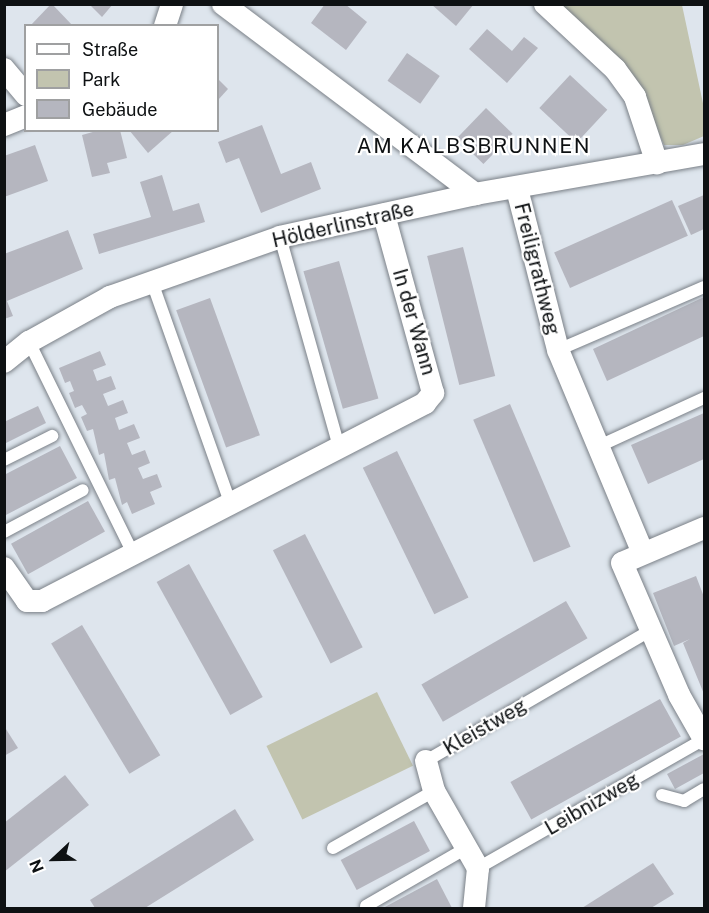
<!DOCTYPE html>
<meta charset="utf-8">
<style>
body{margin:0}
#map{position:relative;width:709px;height:913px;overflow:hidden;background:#dee5ed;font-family:"Public Sans",sans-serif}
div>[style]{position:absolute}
.green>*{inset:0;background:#c2c4af;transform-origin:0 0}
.building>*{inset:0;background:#b5b6bf;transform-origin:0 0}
.roads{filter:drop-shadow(0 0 2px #7a8087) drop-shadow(0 0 2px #7a8087)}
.lane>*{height:12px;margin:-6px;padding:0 6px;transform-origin:6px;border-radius:6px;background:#fff}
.street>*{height:22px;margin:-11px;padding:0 11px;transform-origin:11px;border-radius:11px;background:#fff}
span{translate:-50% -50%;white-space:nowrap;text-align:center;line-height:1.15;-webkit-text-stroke:4.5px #fff;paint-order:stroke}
.street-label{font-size:20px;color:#0e1113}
.neighbourhood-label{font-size:21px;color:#0e1113;letter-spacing:1.5px}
.frame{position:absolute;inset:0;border:6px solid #0e1113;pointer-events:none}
.legend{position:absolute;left:24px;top:24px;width:195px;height:108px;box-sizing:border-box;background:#fff;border:2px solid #9fa0a1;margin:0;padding:8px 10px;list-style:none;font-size:18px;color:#0e1113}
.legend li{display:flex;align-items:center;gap:12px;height:30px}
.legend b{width:30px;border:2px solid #9fa0a1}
.north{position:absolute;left:24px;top:829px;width:60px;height:60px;-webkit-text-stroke:4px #fff;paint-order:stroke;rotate:248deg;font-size:16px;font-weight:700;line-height:24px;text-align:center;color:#0e1113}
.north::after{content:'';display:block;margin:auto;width:21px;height:27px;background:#0e1113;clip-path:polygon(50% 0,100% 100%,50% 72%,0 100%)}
</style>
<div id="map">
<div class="green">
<i style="clip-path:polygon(558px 5px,682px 5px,704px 108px,704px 136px,683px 145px,664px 145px,636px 82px)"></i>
<i style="left:377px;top:692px;width:82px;height:123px;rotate:64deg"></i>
</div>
<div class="building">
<i style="clip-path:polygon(51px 4px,52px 4px,73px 26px,30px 26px)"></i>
<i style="clip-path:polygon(89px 4px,113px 4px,102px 17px)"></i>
<i style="clip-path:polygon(325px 4px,345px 4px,367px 22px,346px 50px,311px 23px)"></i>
<i style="clip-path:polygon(431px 4px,474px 4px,456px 26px)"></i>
<i style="clip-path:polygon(487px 29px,512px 51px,524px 37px,538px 48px,507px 83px,469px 49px)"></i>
<i style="left:407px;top:53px;width:40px;height:34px;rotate:35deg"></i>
<i style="left:570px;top:75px;width:51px;height:45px;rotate:43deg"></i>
<i style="clip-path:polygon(218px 79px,228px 89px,218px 100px)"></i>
<i style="left:486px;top:108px;width:37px;height:42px;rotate:44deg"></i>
<i style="clip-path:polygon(262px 125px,281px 174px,311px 162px,321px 189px,261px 213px,239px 158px,226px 163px,218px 142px)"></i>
<i style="clip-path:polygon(100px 130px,120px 130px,127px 158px,107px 163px,110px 173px,92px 177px,82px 135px)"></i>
<i style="clip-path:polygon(129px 130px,174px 130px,148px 153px)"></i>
<i style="clip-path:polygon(35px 145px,48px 181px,4px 197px,4px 156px)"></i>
<i style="clip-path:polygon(162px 175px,173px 211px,199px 203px,205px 222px,99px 254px,93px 234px,151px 217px,140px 182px)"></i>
<i style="clip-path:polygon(704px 195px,704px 229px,691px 235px,678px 206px)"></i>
<i style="left:672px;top:200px;width:39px;height:129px;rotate:66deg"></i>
<i style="clip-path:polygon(68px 230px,83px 269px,7px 301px,13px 316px,4px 319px,4px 254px)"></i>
<i style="left:463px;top:247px;width:133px;height:37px;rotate:76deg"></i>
<i style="left:339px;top:261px;width:143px;height:37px;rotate:74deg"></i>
<i style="clip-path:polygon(704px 297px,704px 336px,607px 381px,593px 349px)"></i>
<i style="left:210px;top:298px;width:146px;height:36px;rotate:70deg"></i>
<i style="clip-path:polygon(100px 351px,106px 365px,93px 370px,97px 381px,111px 376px,116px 389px,103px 394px,108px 406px,123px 400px,128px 413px,115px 418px,119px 430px,134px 424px,140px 438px,127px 443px,132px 455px,145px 450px,150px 463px,138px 468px,143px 479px,157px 474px,162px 487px,150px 492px,155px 504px,132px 514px,127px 502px,122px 505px,115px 478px,109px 480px,104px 453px,99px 455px,93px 429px,87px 431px,81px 417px,87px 414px,82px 405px,75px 408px,69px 393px,74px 391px,70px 381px,65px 383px,59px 368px)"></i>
<i style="left:510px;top:404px;width:155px;height:40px;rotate:67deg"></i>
<i style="clip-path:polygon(38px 406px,46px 423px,4px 444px,4px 422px)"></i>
<i style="clip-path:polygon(704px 413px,704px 459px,648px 484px,631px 445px)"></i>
<i style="clip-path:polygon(60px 446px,77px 478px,4px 516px,4px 475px)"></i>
<i style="left:397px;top:451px;width:163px;height:38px;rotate:64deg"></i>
<i style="left:88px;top:501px;width:35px;height:88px;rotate:61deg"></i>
<i style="left:305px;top:534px;width:127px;height:36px;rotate:63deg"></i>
<i style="left:189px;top:564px;width:152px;height:37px;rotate:61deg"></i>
<i style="clip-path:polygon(696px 576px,704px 597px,704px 694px,683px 643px,690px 639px,674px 646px,653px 593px)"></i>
<i style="left:566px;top:601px;width:43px;height:167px;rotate:60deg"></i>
<i style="left:82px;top:625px;width:152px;height:36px;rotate:59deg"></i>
<i style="left:660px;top:699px;width:43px;height:171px;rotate:61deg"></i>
<i style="clip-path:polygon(4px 726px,18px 748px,4px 756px)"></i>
<i style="clip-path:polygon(704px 754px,704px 773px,675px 789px,667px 774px)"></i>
<i style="clip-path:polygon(65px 775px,89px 805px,4px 872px,4px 823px)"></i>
<i style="clip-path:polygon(235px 809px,254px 840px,145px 908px,95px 908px,90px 900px)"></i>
<i style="left:414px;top:821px;width:34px;height:83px;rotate:62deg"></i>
<i style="clip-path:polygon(653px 863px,674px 894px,651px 908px,582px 908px)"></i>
<i style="clip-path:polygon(437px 879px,452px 908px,383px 908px)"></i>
</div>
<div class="roads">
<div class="lane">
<i style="left:280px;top:237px;width:218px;rotate:74.3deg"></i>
<i style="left:152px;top:282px;width:233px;rotate:70.5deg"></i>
<i style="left:29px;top:342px;width:235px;rotate:63.8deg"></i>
<i style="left:558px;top:350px;width:159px;rotate:-23.3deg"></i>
<i style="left:597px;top:447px;width:118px;rotate:-24.6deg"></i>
<i style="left:4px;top:460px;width:54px;rotate:-26.6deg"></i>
<i style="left:4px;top:532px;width:89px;rotate:-28deg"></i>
<i style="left:426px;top:761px;width:260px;rotate:-30.2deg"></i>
<i style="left:662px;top:795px;width:23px;rotate:15deg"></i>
<i style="left:684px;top:801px;width:23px;rotate:-31deg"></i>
<i style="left:333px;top:848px;width:116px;rotate:-29.4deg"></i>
<i style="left:478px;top:868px;width:260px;rotate:-29.7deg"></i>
<i style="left:366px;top:906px;width:118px;rotate:-30deg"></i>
</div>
<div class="street">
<i style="left:223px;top:4px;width:316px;rotate:37deg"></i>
<i style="left:545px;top:4px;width:96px;rotate:42.9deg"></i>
<i style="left:615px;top:69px;width:34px;rotate:54deg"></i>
<i style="left:635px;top:97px;width:70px;rotate:71.6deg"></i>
<i style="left:165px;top:26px;width:23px;rotate:-72deg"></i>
<i style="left:4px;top:69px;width:34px;rotate:50deg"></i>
<i style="left:4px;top:125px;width:24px;rotate:-22deg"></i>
<i style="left:517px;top:189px;width:166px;rotate:75.7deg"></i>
<i style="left:558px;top:350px;width:220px;rotate:67.3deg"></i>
<i style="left:4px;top:362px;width:32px;rotate:-39deg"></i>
<i style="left:29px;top:342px;width:93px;rotate:-29.1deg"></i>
<i style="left:110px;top:297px;width:180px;rotate:-19.4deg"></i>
<i style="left:280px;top:237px;width:200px;rotate:-12.4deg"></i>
<i style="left:475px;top:194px;width:232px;rotate:-9.9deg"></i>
<i style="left:704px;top:528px;width:89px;rotate:156.9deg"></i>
<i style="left:622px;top:563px;width:144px;rotate:66.6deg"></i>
<i style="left:679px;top:695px;width:51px;rotate:60.4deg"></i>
<i style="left:4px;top:568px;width:40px;rotate:55.1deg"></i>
<i style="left:27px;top:601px;width:15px"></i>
<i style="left:42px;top:601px;width:431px;rotate:-27.3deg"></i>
<i style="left:425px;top:403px;width:13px;rotate:-51deg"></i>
<i style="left:433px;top:393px;width:185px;rotate:-105.4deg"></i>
<i style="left:426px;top:761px;width:31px;rotate:75deg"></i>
<i style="left:434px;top:791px;width:89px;rotate:60.3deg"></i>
<i style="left:478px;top:868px;width:40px;rotate:95.7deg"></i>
</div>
</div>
<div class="street-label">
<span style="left:343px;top:225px;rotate:-13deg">Hölderlinstraße</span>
<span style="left:537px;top:269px;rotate:76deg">Freiligrathweg</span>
<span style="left:414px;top:322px;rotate:74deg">In der Wann</span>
<span style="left:485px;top:727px;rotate:-30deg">Kleistweg</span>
<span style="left:592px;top:804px;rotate:-30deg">Leibnizweg</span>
</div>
<div class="neighbourhood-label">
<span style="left:474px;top:146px">AM KALBSBRUNNEN</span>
</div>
<div class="frame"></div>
<ul class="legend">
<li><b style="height:8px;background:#fff"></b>Straße</li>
<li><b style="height:16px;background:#c2c4af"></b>Park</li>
<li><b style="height:16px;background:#b5b6bf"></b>Gebäude</li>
</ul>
<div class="north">N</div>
</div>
